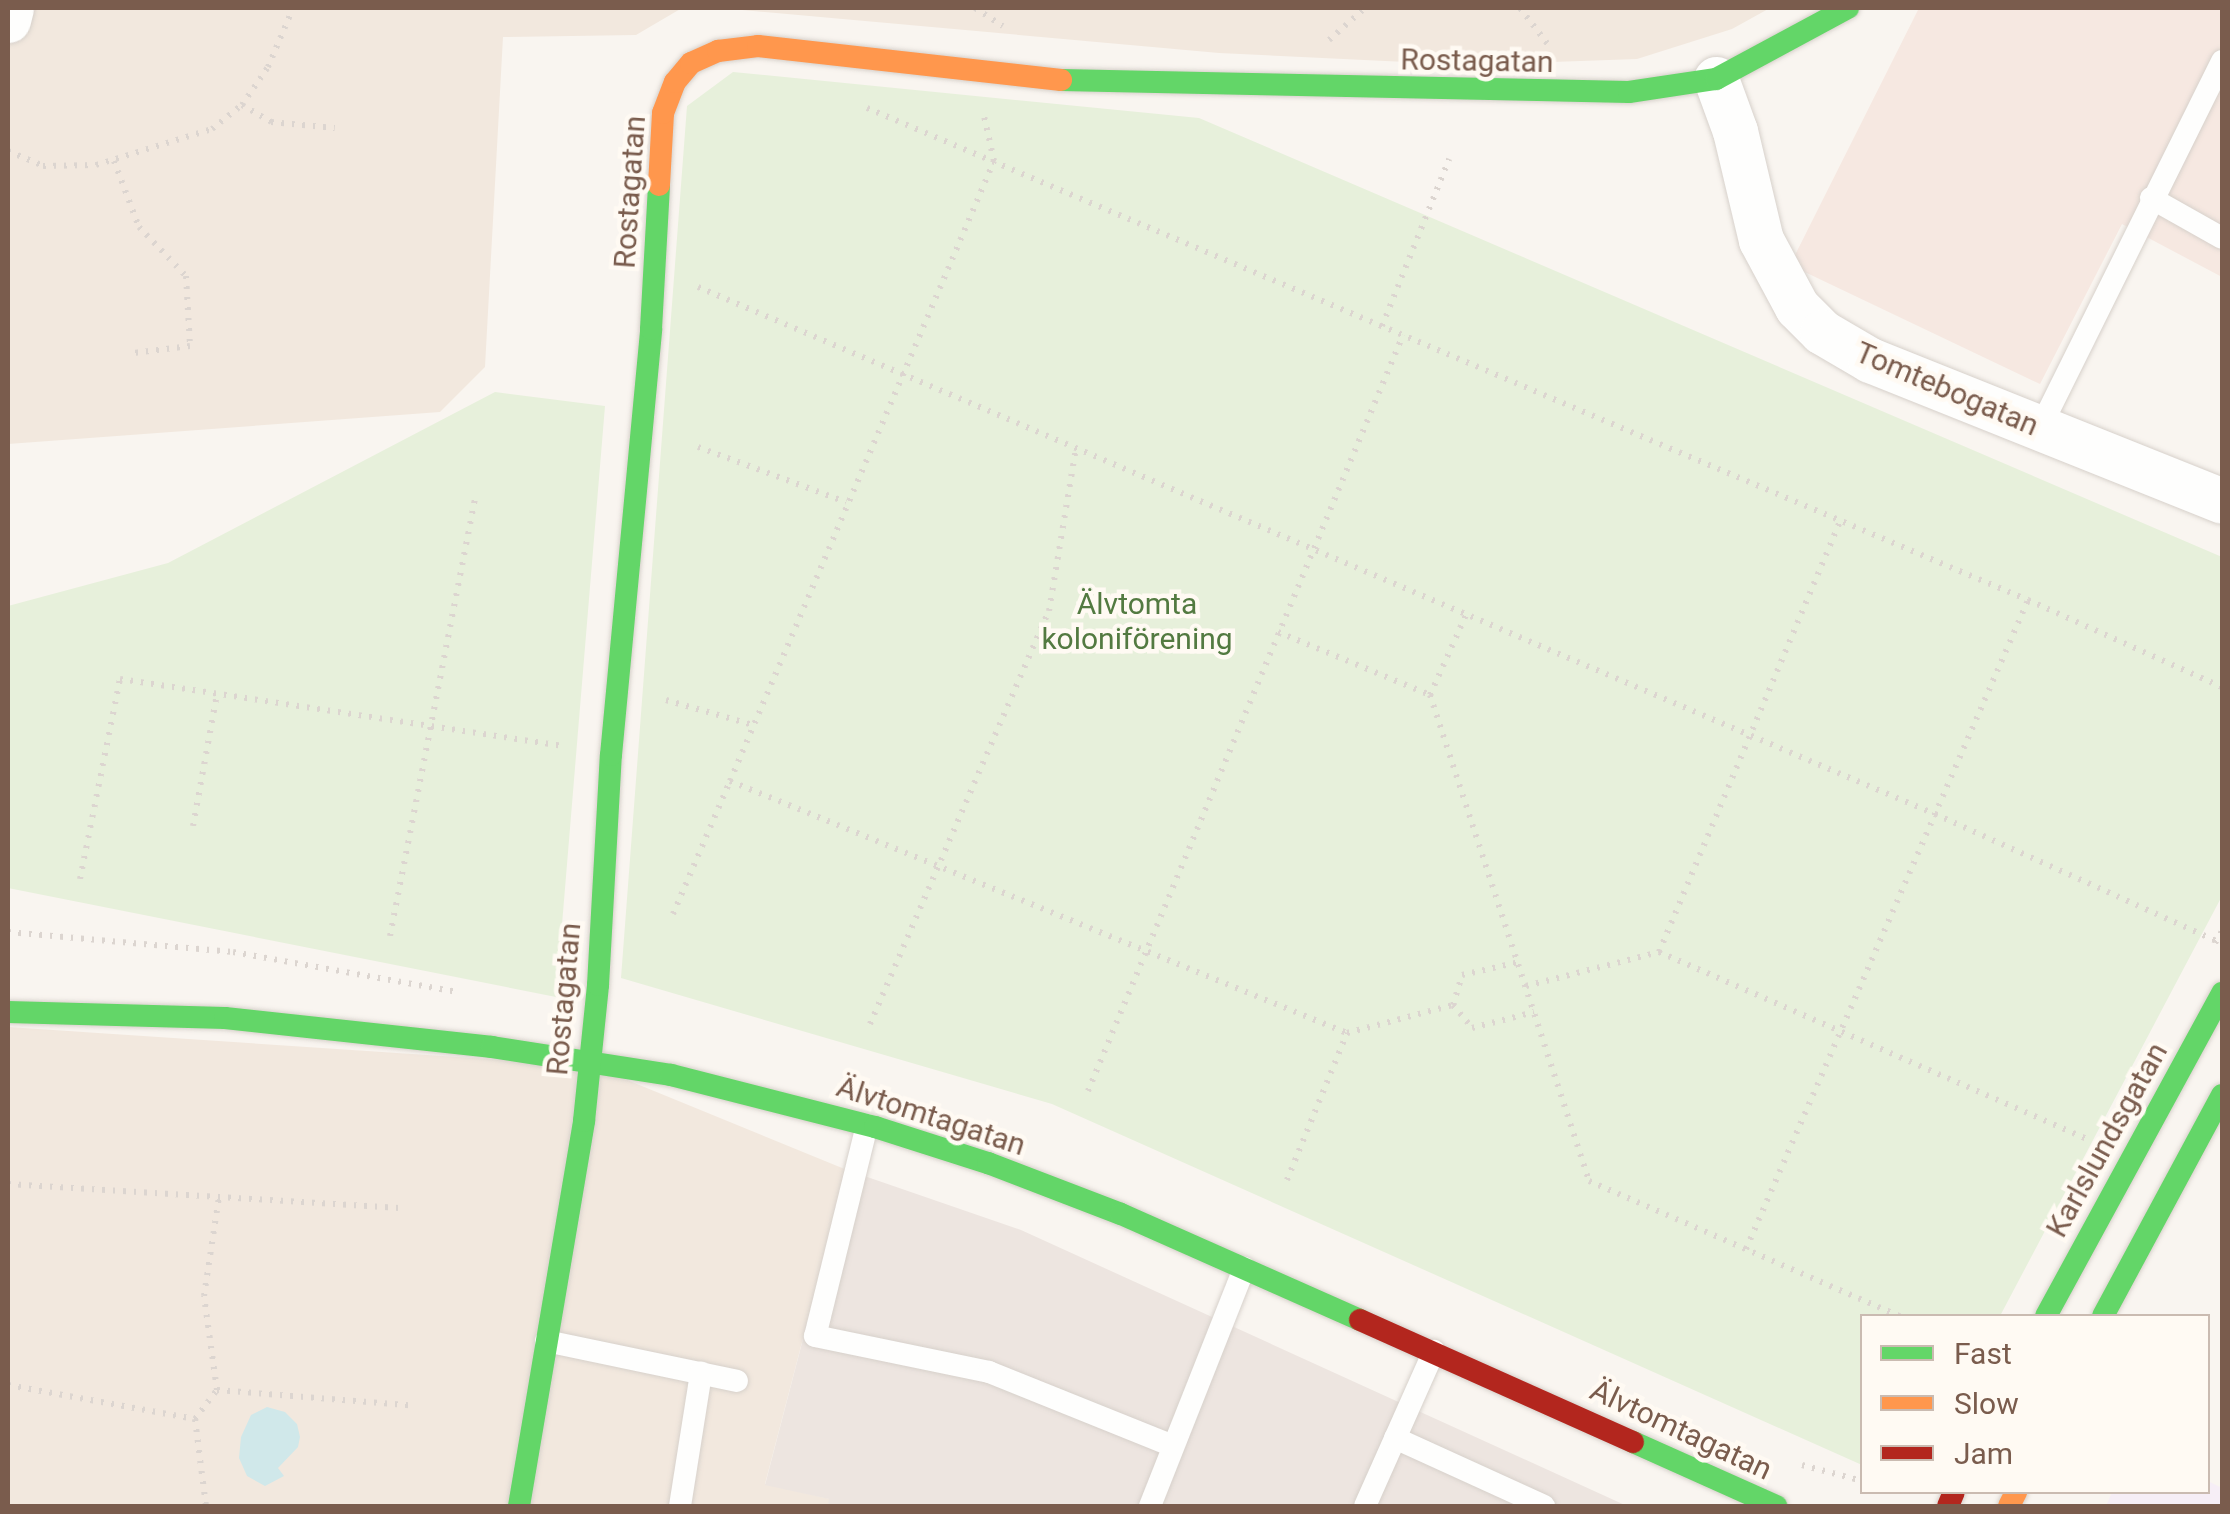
<!DOCTYPE html>
<meta charset="utf-8">
<style>
body{margin:0}
#map{position:relative;width:2230px;height:1514px;overflow:hidden;background:#f9f5f0;font-family:Roboto,sans-serif}
div>[style]{position:absolute}
.residential>*{inset:0;background:#f2e8de}
.commercial>*{inset:0;background:#f6e8e1}
.industrial>*{inset:0;background:#ede5e0}
.education>*{inset:0;background:#f6eef6}
.green>*{inset:0;background:#e7f0db}
.water>*{inset:0;background:#d0e8ea}
.path>*{height:6px;margin-top:-3px;transform-origin:0;background:repeating-linear-gradient(90deg,#dcd5d0 0 2.5px,transparent 0 10.5px)}
.roads{filter:drop-shadow(0 0 2px #d7d1cb) drop-shadow(0 0 2px #d7d1cb)}
.lane>*{height:22px;margin:-11px;padding:0 11px;transform-origin:11px;border-radius:11px;background:#fefefd}
.street>*{height:45px;margin:-22.5px;padding:0 22.5px;transform-origin:22.5px;border-radius:22.5px;background:#fefefd}
.fast>*{height:22px;margin:-11px;padding:0 11px;transform-origin:11px;border-radius:11px;background:#63d668}
.slow>*{height:22px;margin:-11px;padding:0 11px;transform-origin:11px;border-radius:11px;background:#ff974d}
.jam>*{height:22px;margin:-11px;padding:0 11px;transform-origin:11px;border-radius:11px;background:#b3261e}
span{translate:-50% -50%;white-space:nowrap;text-align:center;line-height:1.15;-webkit-text-stroke:9px #fffaf3;paint-order:stroke}
.street-label{font-size:30px;color:#7a5c4d}
.park-label{font-size:30px;color:#537a41}
.frame{position:absolute;inset:0;border:10px solid #7a5c4d;pointer-events:none}
.legend{position:absolute;left:1860px;top:1314px;width:350px;height:180px;box-sizing:border-box;background:#fffaf3;border:2px solid #cabbb1;margin:0;padding:12px 18px;list-style:none;font-size:30px;color:#7a5c4d}
.legend li{display:flex;align-items:center;gap:20px;height:50px}
.legend b{width:50px;border:2px solid #cabbb1}
</style>
<div id="map">
<div class="residential">
<i style="clip-path:polygon(8px 8px,682px 8px,636px 35px,503px 37px,485px 367px,440px 412px,8px 444px)"></i>
<i style="clip-path:polygon(720px 8px,1770px 8px,1732px 29px,1637px 59px,1469px 65px,1219px 53px)"></i>
<i style="clip-path:polygon(8px 1027px,593px 1066px,847px 1170px,765px 1484px,830px 1499px,828px 1506px,8px 1506px)"></i>
</div>
<div class="commercial">
<i style="clip-path:polygon(1919px 8px,2222px 8px,2222px 277px,2122px 224px,2040px 384px,1790px 265px)"></i>
</div>
<div class="industrial">
<i style="clip-path:polygon(847px 1170px,1021px 1230px,1627px 1506px,828px 1506px,829px 1499px,765px 1485px)"></i>
</div>
<div class="education">
<i style="clip-path:polygon(2208px 1481px,2222px 1488px,2222px 1506px,2106px 1506px,2112px 1492px,2208px 1492px)"></i>
</div>
<div class="green">
<i style="clip-path:polygon(733px 72px,1199px 118px,2222px 557px,2222px 896px,2000px 1316px,1862px 1316px,1862px 1465px,1052px 1104px,621px 978px,687px 106px)"></i>
<i style="clip-path:polygon(495px 392px,605px 406px,556px 997px,8px 888px,8px 606px,168px 563px)"></i>
</div>
<div class="water">
<i style="clip-path:polygon(267px 1407px,285px 1412px,297px 1424px,300px 1437px,298px 1447px,278px 1468px,284px 1476px,265px 1486px,247px 1476px,239px 1458px,241px 1437px,251px 1415px)"></i>
</div>
<div class="path">
<i style="left:975px;top:8px;width:33px;rotate:33deg"></i>
<i style="left:1520px;top:8px;width:49px;rotate:52.4deg"></i>
<i style="left:1329px;top:40px;width:48px;rotate:-41.6deg"></i>
<i style="left:242px;top:105px;width:34px;rotate:30deg"></i>
<i style="left:271px;top:122px;width:64px;rotate:5.4deg"></i>
<i style="left:867px;top:108px;width:1261px;rotate:22.97deg"></i>
<i style="left:2028px;top:600px;width:213px;rotate:24.2deg"></i>
<i style="left:8px;top:151px;width:38px;rotate:23deg"></i>
<i style="left:43px;top:166px;width:53px;rotate:-1.1deg"></i>
<i style="left:96px;top:165px;width:121px;rotate:-17.2deg"></i>
<i style="left:212px;top:129px;width:38px;rotate:-39deg"></i>
<i style="left:242px;top:105px;width:46px;rotate:-55.6deg"></i>
<i style="left:268px;top:67px;width:64px;rotate:-67deg"></i>
<i style="left:114px;top:161px;width:71px;rotate:69.3deg"></i>
<i style="left:139px;top:227px;width:68px;rotate:46.2deg"></i>
<i style="left:186px;top:276px;width:70px;rotate:86.7deg"></i>
<i style="left:190px;top:346px;width:57px;rotate:173deg"></i>
<i style="left:698px;top:287px;width:1345px;rotate:23.08deg"></i>
<i style="left:1935px;top:814px;width:308px;rotate:24.3deg"></i>
<i style="left:1382px;top:326px;width:180px;rotate:-68.1deg"></i>
<i style="left:698px;top:447px;width:158px;rotate:20.4deg"></i>
<i style="left:1278px;top:632px;width:165px;rotate:22.5deg"></i>
<i style="left:1430px;top:695px;width:511px;rotate:71.88deg"></i>
<i style="left:1589px;top:1181px;width:339px;rotate:23.5deg"></i>
<i style="left:1430px;top:695px;width:88px;rotate:-65.8deg"></i>
<i style="left:666px;top:700px;width:91px;rotate:16deg"></i>
<i style="left:730px;top:781px;width:674px;rotate:-66.94deg"></i>
<i style="left:994px;top:161px;width:46px;rotate:-102.5deg"></i>
<i style="left:193px;top:826px;width:134px;rotate:-79.7deg"></i>
<i style="left:80px;top:879px;width:204px;rotate:-78.7deg"></i>
<i style="left:120px;top:679px;width:450px;rotate:8.6deg"></i>
<i style="left:673px;top:914px;width:145px;rotate:-66.8deg"></i>
<i style="left:730px;top:781px;width:666px;rotate:22.22deg"></i>
<i style="left:1347px;top:1033px;width:110px;rotate:-14.8deg"></i>
<i style="left:1453px;top:1005px;width:31px;rotate:-73deg"></i>
<i style="left:1462px;top:975px;width:58px;rotate:-12.8deg"></i>
<i style="left:8px;top:932px;width:226px;rotate:5.1deg"></i>
<i style="left:233px;top:952px;width:228px;rotate:10.1deg"></i>
<i style="left:390px;top:936px;width:446px;rotate:-79deg"></i>
<i style="left:2215px;top:943px;width:14px;rotate:-60deg"></i>
<i style="left:1659px;top:952px;width:467px;rotate:-67.2deg"></i>
<i style="left:1526px;top:986px;width:137px;rotate:-14.3deg"></i>
<i style="left:1659px;top:952px;width:472px;rotate:23.6deg"></i>
<i style="left:1453px;top:1005px;width:30px;rotate:50deg"></i>
<i style="left:1472px;top:1028px;width:64px;rotate:-14.5deg"></i>
<i style="left:870px;top:1024px;width:450px;rotate:-66.6deg"></i>
<i style="left:1049px;top:611px;width:165px;rotate:-80.6deg"></i>
<i style="left:1088px;top:1091px;width:819px;rotate:-67.38deg"></i>
<i style="left:1287px;top:1180px;width:159px;rotate:-67.8deg"></i>
<i style="left:8px;top:1184px;width:396px;rotate:3.5deg"></i>
<i style="left:1746px;top:1249px;width:708px;rotate:-66.51deg"></i>
<i style="left:8px;top:1385px;width:190px;rotate:10.3deg"></i>
<i style="left:195px;top:1419px;width:88px;rotate:82.8deg"></i>
<i style="left:217px;top:1390px;width:193px;rotate:4.5deg"></i>
<i style="left:195px;top:1419px;width:36px;rotate:-53deg"></i>
<i style="left:217px;top:1390px;width:95px;rotate:-97.9deg"></i>
<i style="left:204px;top:1296px;width:100px;rotate:-81.4deg"></i>
<i style="left:1802px;top:1465px;width:62px;rotate:14.9deg"></i>
</div>
<div class="roads">
<div class="lane">
<i style="left:2151px;top:198px;width:81px;rotate:29.4deg"></i>
<i style="left:2039px;top:430px;width:412px;rotate:-63.6deg"></i>
<i style="left:867px;top:1125px;width:217px;rotate:103.8deg"></i>
<i style="left:815px;top:1336px;width:178px;rotate:11.7deg"></i>
<i style="left:989px;top:1372px;width:198px;rotate:21.9deg"></i>
<i style="left:546px;top:1341px;width:195px;rotate:11.8deg"></i>
<i style="left:1395px;top:1438px;width:164px;rotate:24.5deg"></i>
<i style="left:680px;top:1506px;width:135px;rotate:-81deg"></i>
<i style="left:1150px;top:1506px;width:256px;rotate:-68.4deg"></i>
<i style="left:1365px;top:1506px;width:170px;rotate:-66deg"></i>
</div>
<div class="street">
<i style="left:8px;top:20px;width:12px;rotate:-76deg"></i>
<i style="left:1716px;top:79px;width:55px;rotate:69.9deg"></i>
<i style="left:1735px;top:131px;width:112px;rotate:76.6deg"></i>
<i style="left:1761px;top:240px;width:76px;rotate:61.8deg"></i>
<i style="left:1797px;top:307px;width:35px;rotate:45deg"></i>
<i style="left:1822px;top:332px;width:56px;rotate:30.3deg"></i>
<i style="left:1870px;top:360px;width:379px;rotate:21.8deg"></i>
</div>
<div class="fast">
<i style="left:1061px;top:80px;width:568px;rotate:1.21deg"></i>
<i style="left:1629px;top:92px;width:88px;rotate:-8.5deg"></i>
<i style="left:1716px;top:79px;width:150px;rotate:-28.3deg"></i>
<i style="left:8px;top:1012px;width:217px;rotate:1.6deg"></i>
<i style="left:225px;top:1018px;width:269px;rotate:6.2deg"></i>
<i style="left:492px;top:1047px;width:181px;rotate:8.9deg"></i>
<i style="left:671px;top:1075px;width:211px;rotate:14.3deg"></i>
<i style="left:875px;top:1127px;width:119px;rotate:17.7deg"></i>
<i style="left:988px;top:1163px;width:142px;rotate:21deg"></i>
<i style="left:1121px;top:1214px;width:261px;rotate:23.9deg"></i>
<i style="left:2046px;top:1316px;width:368px;rotate:-61.4deg"></i>
<i style="left:2103px;top:1316px;width:251px;rotate:-61.7deg"></i>
<i style="left:1633px;top:1442px;width:157px;rotate:24.1deg"></i>
<i style="left:519px;top:1506px;width:390px;rotate:-80.4deg"></i>
<i style="left:584px;top:1121px;width:137px;rotate:-84.1deg"></i>
<i style="left:598px;top:985px;width:230px;rotate:-86.8deg"></i>
<i style="left:611px;top:755px;width:428px;rotate:-84.6deg"></i>
<i style="left:651px;top:329px;width:144px;rotate:-86.8deg"></i>
</div>
<div class="slow">
<i style="left:659px;top:185px;width:72px;rotate:-86.8deg"></i>
<i style="left:663px;top:113px;width:33px;rotate:-69deg"></i>
<i style="left:675px;top:82px;width:25px;rotate:-50deg"></i>
<i style="left:691px;top:63px;width:30px;rotate:-24deg"></i>
<i style="left:718px;top:51px;width:40px;rotate:-7.1deg"></i>
<i style="left:758px;top:46px;width:305px;rotate:6.4deg"></i>
<i style="left:2009px;top:1506px;width:16px;rotate:-63deg"></i>
</div>
<div class="jam">
<i style="left:1360px;top:1320px;width:299px;rotate:24.1deg"></i>
<i style="left:1948px;top:1506px;width:15px;rotate:-67deg"></i>
</div>
</div>
<div class="street-label">
<span style="left:1477px;top:61px;rotate:1deg">Rostagatan</span>
<span style="left:630px;top:192px;rotate:-86deg">Rostagatan</span>
<span style="left:1947px;top:389px;rotate:23deg">Tomtebogatan</span>
<span style="left:564px;top:999px;rotate:-85deg">Rostagatan</span>
<span style="left:931px;top:1116px;rotate:18deg">Älvtomtagatan</span>
<span style="left:2107px;top:1140px;rotate:-61deg">Karlslundsgatan</span>
<span style="left:1681px;top:1430px;rotate:25deg">Älvtomtagatan</span>
</div>
<div class="park-label">
<span style="left:1137px;top:621px">Älvtomta<br>koloniförening</span>
</div>
<div class="frame"></div>
<ul class="legend">
<li><b style="height:12px;background:#63d668"></b>Fast</li>
<li><b style="height:12px;background:#ff974d"></b>Slow</li>
<li><b style="height:12px;background:#b3261e"></b>Jam</li>
</ul>
</div>
